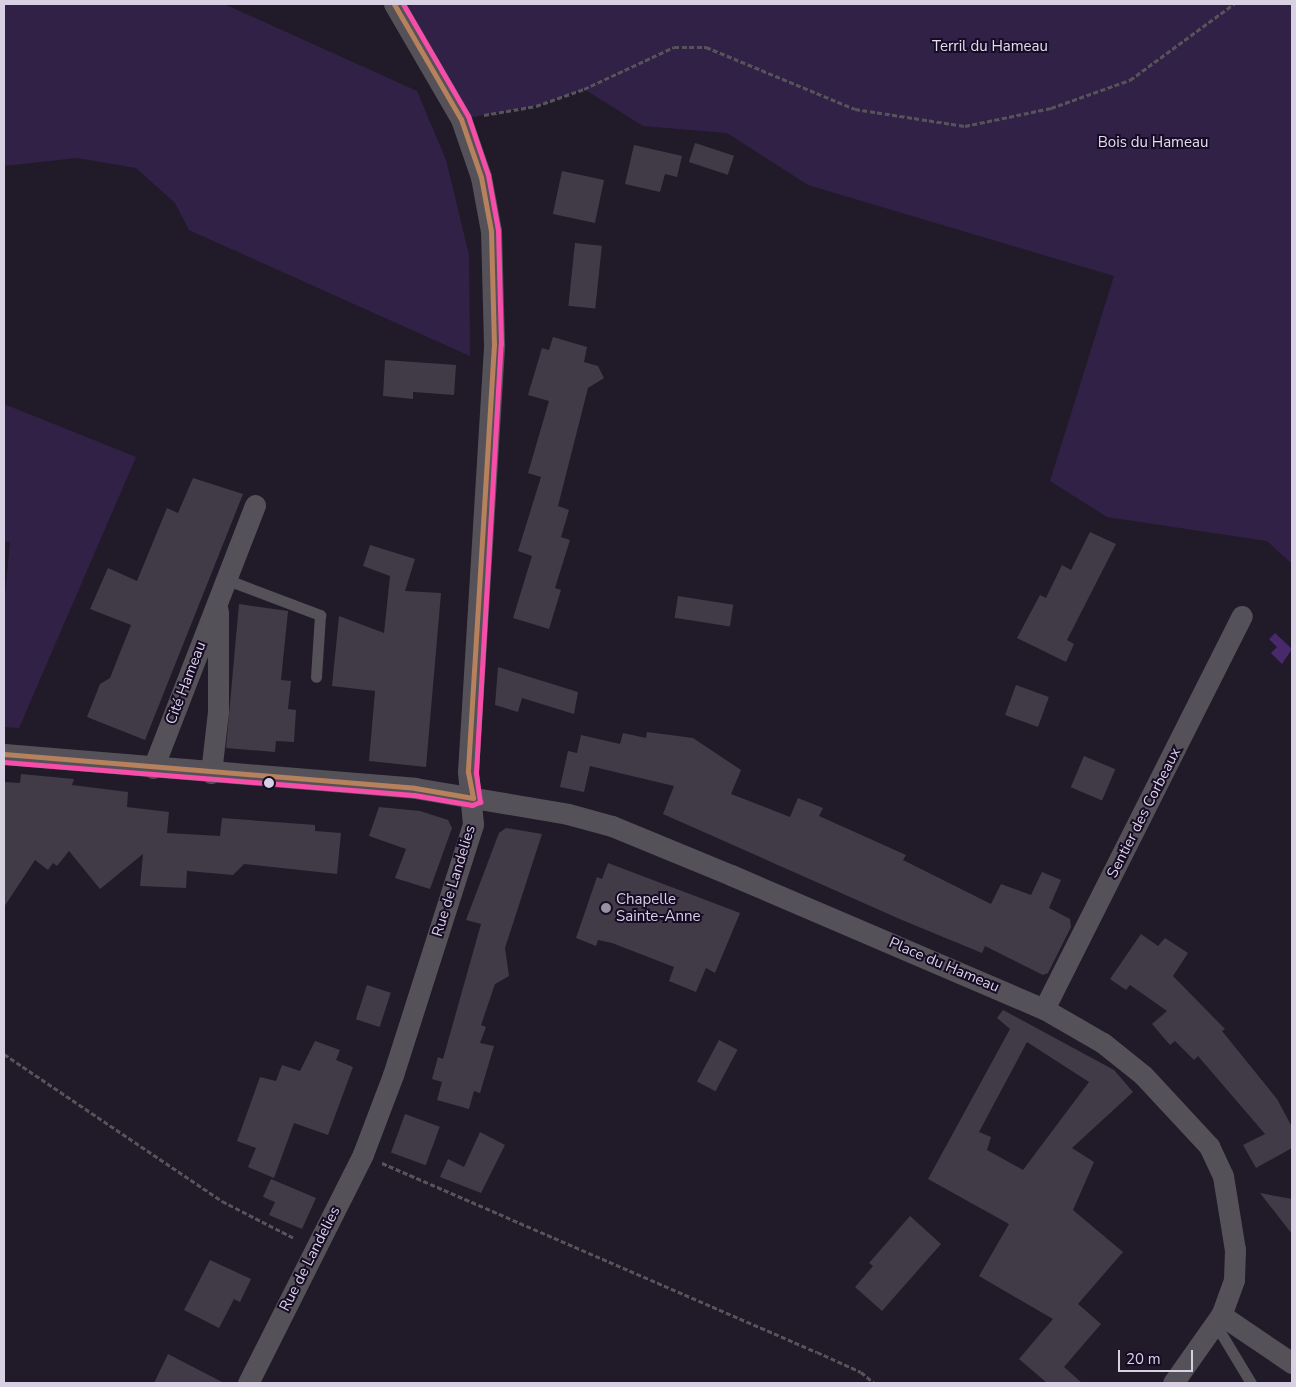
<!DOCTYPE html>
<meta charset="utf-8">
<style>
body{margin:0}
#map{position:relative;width:1296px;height:1387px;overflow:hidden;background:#211b29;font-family:"Nunito Sans",sans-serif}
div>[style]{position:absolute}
.green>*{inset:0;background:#312147}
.water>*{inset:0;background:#482a6c}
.building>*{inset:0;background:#403b47;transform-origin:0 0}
.path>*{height:3px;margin-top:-1.5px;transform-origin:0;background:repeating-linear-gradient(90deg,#565359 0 5px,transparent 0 7.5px)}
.lane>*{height:11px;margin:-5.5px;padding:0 5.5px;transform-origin:5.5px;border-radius:5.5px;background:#545258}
.street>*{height:21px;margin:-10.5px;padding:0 10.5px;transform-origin:10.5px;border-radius:10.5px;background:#545258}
.bus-1>*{height:5px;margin:-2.5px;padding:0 2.5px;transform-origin:2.5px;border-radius:2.5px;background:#b6815c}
.bus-2>*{height:5px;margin:-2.5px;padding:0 2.5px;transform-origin:2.5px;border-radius:2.5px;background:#f54da8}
.dots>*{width:14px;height:14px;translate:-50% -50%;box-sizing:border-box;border:2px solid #170c25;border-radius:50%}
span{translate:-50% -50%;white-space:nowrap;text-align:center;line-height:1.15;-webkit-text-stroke:4px #170c25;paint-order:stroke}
.park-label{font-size:15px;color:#e3dbf0}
.street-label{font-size:15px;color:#d8d1e3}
.poi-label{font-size:15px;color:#d8d1e3}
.left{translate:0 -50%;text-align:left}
.frame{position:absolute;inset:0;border:5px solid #d8d1e3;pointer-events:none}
.scale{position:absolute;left:1118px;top:1350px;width:75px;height:22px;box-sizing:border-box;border:2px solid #d8d1e3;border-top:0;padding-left:6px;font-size:15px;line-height:18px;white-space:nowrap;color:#d8d1e3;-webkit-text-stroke:4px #170c25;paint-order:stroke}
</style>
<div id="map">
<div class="green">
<i style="clip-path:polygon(4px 4px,224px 4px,417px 91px,446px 160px,469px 255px,470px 356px,189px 230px,175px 203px,136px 168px,77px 158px,4px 166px)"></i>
<i style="clip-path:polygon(394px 4px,1292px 4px,1292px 564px,1267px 541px,1107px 517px,1050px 481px,1114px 276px,808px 185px,727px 133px,643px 126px,584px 89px,536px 106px,461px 119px)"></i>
<i style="clip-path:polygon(4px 404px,136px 457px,19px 728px,4px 727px,4px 604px,10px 542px,4px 541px)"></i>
</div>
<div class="water">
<i style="clip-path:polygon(1275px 633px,1292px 649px,1282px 664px,1271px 653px,1277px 647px,1269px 639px)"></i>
</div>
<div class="building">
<i style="left:695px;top:143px;width:41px;height:20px;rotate:18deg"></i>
<i style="clip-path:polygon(634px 145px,682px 156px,677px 177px,665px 174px,660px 192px,625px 184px)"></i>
<i style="left:562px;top:171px;width:43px;height:44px;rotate:12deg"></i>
<i style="left:575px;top:243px;width:27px;height:63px;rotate:6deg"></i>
<i style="clip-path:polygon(553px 337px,587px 347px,584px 362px,598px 366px,604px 378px,588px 388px,558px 506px,569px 510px,561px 537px,570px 540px,555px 588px,561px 590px,549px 629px,513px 618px,532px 556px,518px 551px,541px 477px,528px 473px,549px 401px,528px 395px,542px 348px,549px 350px)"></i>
<i style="clip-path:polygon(385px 360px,456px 365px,454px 395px,413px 392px,413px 399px,383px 396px)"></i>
<i style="clip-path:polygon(193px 478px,243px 494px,145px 740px,87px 717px,100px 684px,110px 678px,131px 625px,90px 609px,108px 568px,137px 581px,167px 508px,178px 513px)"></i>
<i style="clip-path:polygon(1090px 532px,1116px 544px,1067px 640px,1074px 644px,1066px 662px,1017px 638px,1040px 595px,1046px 598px,1062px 565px,1071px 570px)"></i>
<i style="clip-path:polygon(370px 545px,415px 559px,405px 591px,441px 593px,426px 767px,369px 761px,375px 691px,332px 686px,339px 616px,384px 633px,390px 576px,363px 566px)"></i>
<i style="left:678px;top:596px;width:56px;height:22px;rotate:9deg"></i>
<i style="clip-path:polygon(239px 604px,288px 611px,281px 680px,291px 681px,288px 709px,296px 710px,294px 742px,276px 741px,275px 752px,226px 748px)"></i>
<i style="clip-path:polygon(498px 667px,578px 692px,574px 714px,522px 698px,518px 712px,495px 705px)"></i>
<i style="left:1016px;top:685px;width:35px;height:32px;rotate:20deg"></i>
<i style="clip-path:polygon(647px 732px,693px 738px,741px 770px,731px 794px,790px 817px,798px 798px,823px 808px,819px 816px,906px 855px,903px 860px,991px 904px,1001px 884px,1031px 895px,1042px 872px,1061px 880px,1049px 908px,1070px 919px,1071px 927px,1048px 973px,1043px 975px,985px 946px,982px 953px,902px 920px,663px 814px,674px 786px,590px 766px,584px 792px,560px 787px,568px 751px,577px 753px,581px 735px,620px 744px,623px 733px,646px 738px)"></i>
<i style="left:1084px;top:756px;width:34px;height:34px;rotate:23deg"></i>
<i style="clip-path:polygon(21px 774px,74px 779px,72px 785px,128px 792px,127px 807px,169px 812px,167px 833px,220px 836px,222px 818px,315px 825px,315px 831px,341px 833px,337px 874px,244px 864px,233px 875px,187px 871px,186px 888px,140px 886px,143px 854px,100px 889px,69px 851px,57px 866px,53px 863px,48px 870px,35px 860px,4px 907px,4px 782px,20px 783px)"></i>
<i style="clip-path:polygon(379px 807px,420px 811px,448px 820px,452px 828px,430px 889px,395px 878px,406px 849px,369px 836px)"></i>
<i style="clip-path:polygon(506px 828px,542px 834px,505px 948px,509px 976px,495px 984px,481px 1025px,486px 1027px,480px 1043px,494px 1046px,480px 1093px,474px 1091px,469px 1109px,437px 1100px,442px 1082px,432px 1079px,438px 1057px,443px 1059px,481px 924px,466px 920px,499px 833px)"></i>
<i style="clip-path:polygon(608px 863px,740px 913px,715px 973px,706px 968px,696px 992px,669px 981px,674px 967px,612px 943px,598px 940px,596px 946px,576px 938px,597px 877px,602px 879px)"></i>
<i style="clip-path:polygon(1141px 934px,1158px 946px,1165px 938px,1188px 953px,1173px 976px,1225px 1029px,1222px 1031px,1277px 1099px,1292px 1127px,1292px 1148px,1256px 1168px,1243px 1145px,1265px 1134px,1198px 1056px,1194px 1060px,1175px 1041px,1170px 1045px,1152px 1024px,1167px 1011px,1130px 985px,1126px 990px,1110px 979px)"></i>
<i style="left:367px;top:985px;width:25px;height:36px;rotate:18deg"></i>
<i style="clip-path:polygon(evenodd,1003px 1010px,1114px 1070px,1133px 1092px,1072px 1148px,1094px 1162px,1073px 1210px,1123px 1252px,1078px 1304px,1101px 1324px,1064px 1367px,1082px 1383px,1047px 1383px,1019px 1359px,1053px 1319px,979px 1276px,1009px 1224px,928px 1179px,1010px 1029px,997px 1018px,1003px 1010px,1027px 1042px,1089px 1082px,1023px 1170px,987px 1150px,991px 1137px,979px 1132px,1027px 1042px)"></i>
<i style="left:719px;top:1040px;width:21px;height:47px;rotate:28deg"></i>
<i style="clip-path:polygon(315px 1041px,340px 1050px,336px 1060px,353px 1067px,328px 1135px,294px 1123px,274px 1178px,248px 1167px,256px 1148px,237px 1141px,260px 1077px,276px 1081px,282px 1065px,300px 1071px)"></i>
<i style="left:405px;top:1114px;width:37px;height:41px;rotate:20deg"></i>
<i style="clip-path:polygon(480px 1132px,505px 1145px,481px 1193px,440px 1177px,448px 1159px,464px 1167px)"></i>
<i style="clip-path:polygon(271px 1179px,316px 1198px,302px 1229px,269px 1215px,275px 1202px,263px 1197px)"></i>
<i style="clip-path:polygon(1260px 1193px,1292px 1199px,1292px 1234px)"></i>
<i style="clip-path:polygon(910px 1216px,941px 1244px,882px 1311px,855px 1287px,873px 1266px,869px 1263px)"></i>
<i style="clip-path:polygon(210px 1260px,251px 1279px,240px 1302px,234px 1299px,219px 1328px,184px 1310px)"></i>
<i style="clip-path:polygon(168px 1354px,224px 1383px,154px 1383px)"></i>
</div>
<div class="path">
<i style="left:484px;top:115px;width:53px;rotate:-9.8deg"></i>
<i style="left:536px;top:106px;width:51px;rotate:-19.5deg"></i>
<i style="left:584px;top:89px;width:99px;rotate:-25deg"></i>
<i style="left:674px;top:47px;width:32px"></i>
<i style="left:706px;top:47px;width:161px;rotate:22.6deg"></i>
<i style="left:855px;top:109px;width:111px;rotate:8.8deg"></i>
<i style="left:965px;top:126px;width:88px;rotate:-11.8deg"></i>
<i style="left:1051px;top:108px;width:84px;rotate:-19.5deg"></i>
<i style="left:1130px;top:80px;width:129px;rotate:-36.2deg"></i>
<i style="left:4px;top:1054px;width:263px;rotate:34deg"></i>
<i style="left:222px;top:1201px;width:81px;rotate:27.2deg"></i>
<i style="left:382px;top:1163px;width:474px;rotate:23.5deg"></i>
<i style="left:817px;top:1352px;width:48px;rotate:24.4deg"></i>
<i style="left:861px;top:1372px;width:17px;rotate:40deg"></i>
</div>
<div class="lane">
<i style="left:225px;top:579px;width:102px;rotate:20.8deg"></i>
<i style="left:320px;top:615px;width:62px;rotate:93.7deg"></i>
<i style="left:1216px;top:1325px;width:68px;rotate:58.9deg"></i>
</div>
<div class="street">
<i style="left:4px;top:754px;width:412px;rotate:4.7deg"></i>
<i style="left:415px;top:788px;width:155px;rotate:9.6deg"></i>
<i style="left:568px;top:814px;width:46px;rotate:15.3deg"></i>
<i style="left:612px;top:826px;width:129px;rotate:22.4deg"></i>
<i style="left:731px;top:875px;width:340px;rotate:23.2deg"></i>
<i style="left:1044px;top:1009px;width:68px;rotate:30deg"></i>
<i style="left:1103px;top:1043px;width:51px;rotate:38.7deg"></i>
<i style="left:1143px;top:1075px;width:97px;rotate:47.1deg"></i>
<i style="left:1209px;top:1146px;width:33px;rotate:65deg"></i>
<i style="left:1223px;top:1176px;width:75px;rotate:80.8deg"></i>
<i style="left:1235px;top:1250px;width:30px;rotate:92deg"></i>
<i style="left:1234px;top:1280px;width:37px;rotate:110deg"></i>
<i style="left:1221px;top:1315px;width:83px;rotate:125.2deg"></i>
<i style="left:153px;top:768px;width:282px;rotate:-68.8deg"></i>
<i style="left:211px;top:773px;width:61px;rotate:-83.5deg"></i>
<i style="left:218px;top:712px;width:101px;rotate:-90deg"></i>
<i style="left:1044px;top:1009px;width:440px;rotate:-63.3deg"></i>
<i style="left:1221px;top:1315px;width:86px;rotate:34.1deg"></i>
<i style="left:248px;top:1383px;width:256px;rotate:-63.3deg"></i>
<i style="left:363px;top:1154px;width:85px;rotate:-69.2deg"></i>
<i style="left:393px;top:1075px;width:263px;rotate:-72.3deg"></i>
<i style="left:473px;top:824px;width:52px;rotate:-95.5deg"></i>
<i style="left:468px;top:772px;width:429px;rotate:-86.5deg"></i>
<i style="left:494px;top:344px;width:113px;rotate:-91.5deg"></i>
<i style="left:491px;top:231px;width:55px;rotate:-100.5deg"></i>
<i style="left:481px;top:177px;width:61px;rotate:-109deg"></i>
<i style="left:461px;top:119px;width:133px;rotate:-120.2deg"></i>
</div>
<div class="bus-1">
<i style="left:394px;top:4px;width:133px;rotate:59.8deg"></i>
<i style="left:461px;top:119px;width:61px;rotate:71deg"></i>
<i style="left:481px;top:177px;width:55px;rotate:79.5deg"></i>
<i style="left:491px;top:231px;width:113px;rotate:88.5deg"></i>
<i style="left:494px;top:344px;width:429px;rotate:93.5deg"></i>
<i style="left:468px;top:772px;width:26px;rotate:79deg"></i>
<i style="left:4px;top:754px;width:412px;rotate:4.7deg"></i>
<i style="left:415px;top:788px;width:59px;rotate:9.8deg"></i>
</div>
<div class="bus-2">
<i style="left:4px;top:762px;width:411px;rotate:4.6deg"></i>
<i style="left:414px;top:795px;width:59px;rotate:9.8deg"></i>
<i style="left:472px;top:805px;width:9px;rotate:-21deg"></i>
<i style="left:480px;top:802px;width:30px;rotate:-98deg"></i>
<i style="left:476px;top:772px;width:429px;rotate:-86.7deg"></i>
<i style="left:501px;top:344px;width:114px;rotate:-91.5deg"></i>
<i style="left:498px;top:230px;width:56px;rotate:-100.3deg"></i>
<i style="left:488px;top:175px;width:62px;rotate:-108.7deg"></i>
<i style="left:468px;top:116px;width:129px;rotate:-120.1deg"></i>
</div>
<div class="dots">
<i style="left:269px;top:783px;background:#d8d1e3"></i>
<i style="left:606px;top:908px;background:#9891a2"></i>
</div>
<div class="park-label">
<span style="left:990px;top:47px">Terril du Hameau</span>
<span style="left:1153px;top:143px">Bois du Hameau</span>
</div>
<div class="street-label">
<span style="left:186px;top:683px;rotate:-69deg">Cité Hameau</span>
<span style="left:1144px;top:813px;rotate:-63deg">Sentier des Corbeaux</span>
<span style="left:454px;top:881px;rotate:-73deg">Rue de Landelies</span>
<span style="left:944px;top:965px;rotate:23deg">Place du Hameau</span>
<span style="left:310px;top:1259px;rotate:-63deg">Rue de Landelies</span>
</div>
<div class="poi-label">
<span class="left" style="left:616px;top:908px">Chapelle<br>Sainte-Anne</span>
</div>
<div class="frame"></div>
<div class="scale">20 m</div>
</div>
